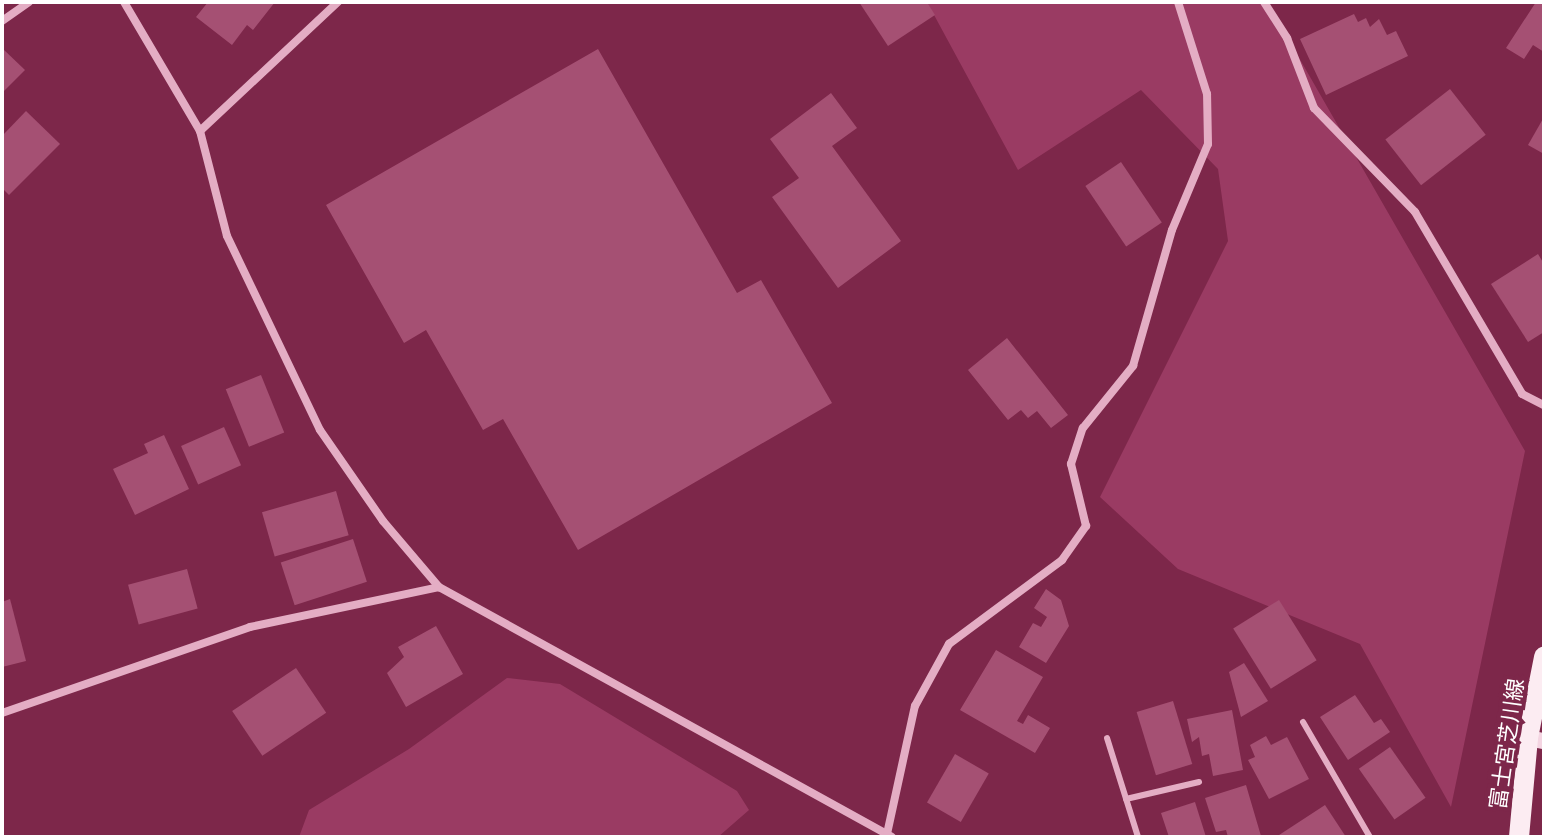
<!DOCTYPE html>
<meta charset="utf-8">
<style>
body{margin:0}
#map{position:relative;width:1546px;height:839px;overflow:hidden;background:#7d274a;font-family:"Work Sans","Noto Sans JP",sans-serif}
div>[style]{position:absolute}
.green>*{inset:0;background:#9a3b63}
.building>*{inset:0;background:#a55073;transform-origin:0 0}
.lane>*{height:6px;margin:-3px;padding:0 3px;transform-origin:3px;border-radius:3px;background:#e4adc4}
.street>*{height:8px;margin:-4px;padding:0 4px;transform-origin:4px;border-radius:4px;background:#e4adc4}
.secondary>*{height:16px;margin:-8px;padding:0 8px;transform-origin:8px;border-radius:8px;background:#f4d5e2}
.primary>*{height:20px;margin:-10px;padding:0 10px;transform-origin:10px;border-radius:10px;background:#fcecf2}
span{translate:-50% -50%;white-space:nowrap;text-align:center;line-height:1.15;-webkit-text-stroke:8px #7d274a;paint-order:stroke}
.street-label{font-size:22px;color:#fff}
.frame{position:absolute;inset:0;border:4px solid #fff;pointer-events:none}
</style>
<div id="map">
<div class="green">
<i style="clip-path:polygon(927px 2px,1267px 2px,1525px 451px,1451px 807px,1360px 644px,1178px 569px,1100px 497px,1228px 241px,1218px 169px,1141px 90px,1018px 170px)"></i>
<i style="clip-path:polygon(507px 678px,560px 684px,737px 791px,749px 810px,718px 837px,299px 837px,309px 810px,409px 749px)"></i>
</div>
<div class="building">
<i style="clip-path:polygon(208px 2px,275px 2px,253px 30px,247px 25px,232px 45px,196px 17px)"></i>
<i style="clip-path:polygon(859px 2px,927px 2px,935px 15px,888px 46px)"></i>
<i style="clip-path:polygon(1536px 2px,1544px 2px,1544px 52px,1533px 45px,1524px 59px,1506px 48px)"></i>
<i style="clip-path:polygon(1354px 14px,1358px 22px,1366px 18px,1370px 27px,1379px 19px,1387px 35px,1396px 31px,1408px 56px,1326px 95px,1300px 39px)"></i>
<i style="clip-path:polygon(2px 48px,25px 70px,2px 93px)"></i>
<i style="clip-path:polygon(598px 49px,737px 293px,761px 280px,832px 403px,578px 550px,503px 419px,483px 430px,426px 330px,404px 343px,326px 205px)"></i>
<i style="left:1450px;top:89px;width:58px;height:82px;rotate:52deg"></i>
<i style="clip-path:polygon(831px 93px,857px 128px,832px 146px,901px 241px,838px 288px,772px 197px,799px 178px,770px 139px)"></i>
<i style="clip-path:polygon(26px 111px,60px 144px,9px 195px,2px 188px,2px 136px)"></i>
<i style="clip-path:polygon(1544px 117px,1544px 154px,1528px 145px)"></i>
<i style="left:1121px;top:162px;width:73px;height:43px;rotate:56deg"></i>
<i style="clip-path:polygon(1538px 254px,1544px 264px,1544px 332px,1528px 342px,1491px 284px)"></i>
<i style="clip-path:polygon(1007px 338px,1068px 415px,1051px 428px,1037px 411px,1028px 418px,1021px 410px,1008px 420px,968px 370px)"></i>
<i style="left:261px;top:375px;width:62px;height:38px;rotate:68deg"></i>
<i style="left:224px;top:427px;width:42px;height:47px;rotate:66deg"></i>
<i style="clip-path:polygon(164px 435px,189px 489px,135px 515px,113px 469px,148px 453px,144px 444px)"></i>
<i style="left:336px;top:491px;width:46px;height:77px;rotate:74deg"></i>
<i style="left:353px;top:539px;width:45px;height:76px;rotate:72deg"></i>
<i style="left:187px;top:569px;width:41px;height:61px;rotate:75deg"></i>
<i style="clip-path:polygon(1046px 589px,1061px 600px,1069px 626px,1046px 663px,1019px 647px,1033px 623px,1041px 627px,1047px 617px,1034px 608px)"></i>
<i style="clip-path:polygon(10px 599px,26px 661px,2px 667px,2px 602px)"></i>
<i style="left:1279px;top:600px;width:71px;height:54px;rotate:58deg"></i>
<i style="clip-path:polygon(436px 626px,463px 674px,406px 707px,387px 673px,404px 657px,398px 647px)"></i>
<i style="clip-path:polygon(996px 650px,1043px 677px,1017px 721px,1023px 724px,1028px 715px,1050px 728px,1035px 753px,960px 710px)"></i>
<i style="clip-path:polygon(1244px 663px,1268px 701px,1241px 717px,1229px 672px)"></i>
<i style="left:296px;top:668px;width:54px;height:77px;rotate:56deg"></i>
<i style="clip-path:polygon(1355px 695px,1374px 723px,1381px 719px,1390px 732px,1348px 760px,1320px 717px)"></i>
<i style="left:1173px;top:701px;width:66px;height:38px;rotate:73deg"></i>
<i style="clip-path:polygon(1232px 710px,1243px 770px,1213px 776px,1209px 754px,1202px 756px,1199px 737px,1192px 742px,1187px 719px)"></i>
<i style="clip-path:polygon(1266px 736px,1271px 745px,1287px 737px,1309px 779px,1269px 799px,1248px 760px,1255px 757px,1250px 745px)"></i>
<i style="left:1390px;top:747px;width:62px;height:38px;rotate:55deg"></i>
<i style="left:955px;top:754px;width:39px;height:56px;rotate:30deg"></i>
<i style="clip-path:polygon(1246px 785px,1261px 836px,1228px 837px,1226px 830px,1216px 832px,1205px 798px)"></i>
<i style="clip-path:polygon(1195px 802px,1206px 837px,1169px 837px,1161px 813px)"></i>
<i style="clip-path:polygon(1325px 805px,1346px 837px,1276px 837px)"></i>
</div>
<div class="lane">
<i style="left:1303px;top:722px;width:133px;rotate:59.8deg"></i>
<i style="left:1107px;top:738px;width:104px;rotate:72.6deg"></i>
<i style="left:1126px;top:799px;width:75px;rotate:-13.1deg"></i>
</div>
<div class="street">
<i style="left:124px;top:2px;width:150px;rotate:59.5deg"></i>
<i style="left:200px;top:131px;width:108px;rotate:75.6deg"></i>
<i style="left:227px;top:236px;width:215px;rotate:64.4deg"></i>
<i style="left:320px;top:430px;width:111px;rotate:55.3deg"></i>
<i style="left:383px;top:521px;width:87px;rotate:49.7deg"></i>
<i style="left:439px;top:587px;width:517px;rotate:28.89deg"></i>
<i style="left:1264px;top:2px;width:43px;rotate:57.4deg"></i>
<i style="left:1287px;top:38px;width:75px;rotate:68.9deg"></i>
<i style="left:1314px;top:108px;width:145px;rotate:45.8deg"></i>
<i style="left:1415px;top:212px;width:211px;rotate:59.5deg"></i>
<i style="left:1522px;top:394px;width:25px;rotate:27deg"></i>
<i style="left:2px;top:21px;width:33px;rotate:-35deg"></i>
<i style="left:200px;top:131px;width:189px;rotate:-43.1deg"></i>
<i style="left:2px;top:713px;width:262px;rotate:-19.1deg"></i>
<i style="left:250px;top:627px;width:193px;rotate:-11.9deg"></i>
<i style="left:887px;top:834px;width:131px;rotate:-77.7deg"></i>
<i style="left:915px;top:706px;width:71px;rotate:-61.3deg"></i>
<i style="left:949px;top:644px;width:141px;rotate:-36.6deg"></i>
<i style="left:1062px;top:560px;width:42px;rotate:-54.8deg"></i>
<i style="left:1086px;top:526px;width:64px;rotate:-103.6deg"></i>
<i style="left:1071px;top:464px;width:38px;rotate:-72deg"></i>
<i style="left:1083px;top:428px;width:80px;rotate:-51.1deg"></i>
<i style="left:1133px;top:366px;width:141px;rotate:-74deg"></i>
<i style="left:1172px;top:230px;width:93px;rotate:-67.3deg"></i>
<i style="left:1208px;top:144px;width:50px;rotate:-91.1deg"></i>
<i style="left:1207px;top:94px;width:96px;rotate:-107.5deg"></i>
</div>
<div class="secondary">
<i style="left:1528px;top:738px;width:16px;rotate:11deg"></i>
</div>
<div class="primary">
<i style="left:1519px;top:837px;width:99px;rotate:-84.8deg"></i>
<i style="left:1528px;top:738px;width:83px;rotate:-78.8deg"></i>
</div>
<div class="street-label">
<span style="left:1507px;top:744px;rotate:-82deg">富士宮芝川線</span>
</div>
<div class="frame"></div>
</div>
